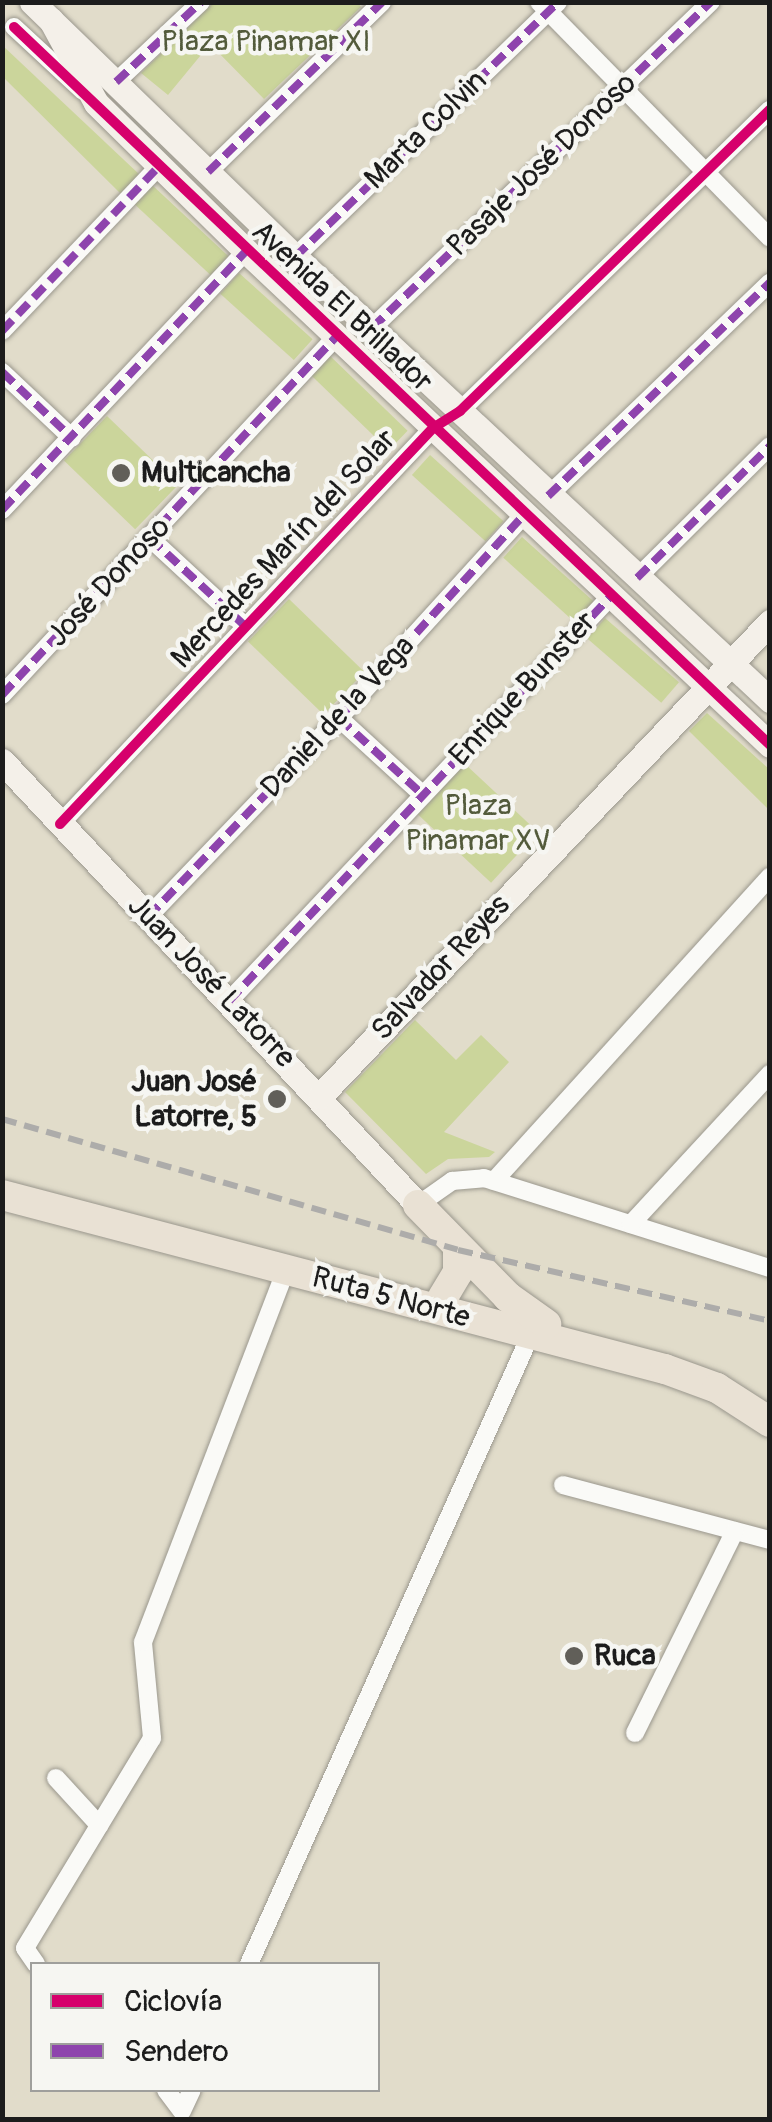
<!DOCTYPE html>
<meta charset="utf-8">
<style>
body{margin:0}
#map{position:relative;width:772px;height:2122px;overflow:hidden;background:#e1dcca;font-family:Pangolin,sans-serif}
div>[style]{position:absolute}
.green>*{inset:0;background:#cbd59b;transform-origin:0 0}
.roads{filter:drop-shadow(0 0 2px #9a978d) drop-shadow(0 0 2px #9a978d)}
.street>*{height:18px;margin:-9px;padding:0 9px;transform-origin:9px;border-radius:9px;background:#fafaf7}
.secondary>*{height:25px;margin:-12.5px;padding:0 12.5px;transform-origin:12.5px;border-radius:12.5px;background:#f4f0e9}
.highway>*{height:30px;margin:-15px;padding:0 15px;transform-origin:15px;border-radius:15px;background:#e9e1d4}
.rail>*{height:6px;margin-top:-3px;transform-origin:0;background:repeating-linear-gradient(90deg,#adacaa 0 15px,transparent 0 23px)}
.quiet>*{height:8px;margin-top:-4px;transform-origin:0;background:repeating-linear-gradient(90deg,#8e44ad 0 15px,transparent 0 23px)}
.cycleway>*{height:10px;margin:-5px;padding:0 5px;transform-origin:5px;border-radius:5px;background:#d6006c}
.dots>*{width:28px;height:28px;translate:-50% -50%;box-sizing:border-box;border:5px solid #f6f6f2;border-radius:50%}
span{translate:-50% -50%;white-space:nowrap;text-align:center;line-height:1.15;-webkit-text-stroke:9px #f6f6f2;paint-order:stroke}
.park-label{font-size:30px;color:#535b3b}
.street-label{font-size:30px;color:#1c1c1c}
.poi-label{font-size:30px;color:#1c1c1c;font-weight:700}
.left{translate:0 -50%;text-align:left}
.right{translate:-100% -50%;text-align:right}
.frame{position:absolute;inset:0;border:5px solid #1c1c1c;pointer-events:none}
.legend{position:absolute;left:30px;top:1962px;width:350px;height:130px;box-sizing:border-box;background:#f6f6f2;border:2px solid #9f9f9c;margin:0;padding:12px 18px;list-style:none;font-size:30px;color:#1c1c1c}
.legend li{display:flex;align-items:center;gap:20px;height:50px}
.legend b{width:50px;border:2px solid #9f9f9c}
</style>
<div id="map">
<div class="green">
<i style="clip-path:polygon(358px 3px,361px 7px,264px 99px,210px 44px,168px 95px,141px 73px,213px 3px)"></i>
<i style="clip-path:polygon(2px 45px,140px 175px,122px 195px,3px 77px)"></i>
<i style="left:151px;top:184px;width:106px;height:26px;rotate:43deg"></i>
<i style="left:239px;top:273px;width:99px;height:28px;rotate:42deg"></i>
<i style="left:327px;top:353px;width:112px;height:27px;rotate:44deg"></i>
<i style="left:107px;top:416px;width:99px;height:62px;rotate:44deg"></i>
<i style="left:430px;top:455px;width:99px;height:27px;rotate:42deg"></i>
<i style="left:522px;top:537px;width:98px;height:28px;rotate:42deg"></i>
<i style="left:289px;top:599px;width:105px;height:59px;rotate:44deg"></i>
<i style="left:605px;top:618px;width:98px;height:27px;rotate:41deg"></i>
<i style="clip-path:polygon(707px 713px,769px 769px,769px 810px,689px 731px)"></i>
<i style="left:465px;top:764px;width:100px;height:69px;rotate:43deg"></i>
<i style="clip-path:polygon(415px 1020px,456px 1060px,481px 1035px,509px 1062px,444px 1132px,495px 1152px,489px 1157px,448px 1159px,426px 1174px,345px 1092px)"></i>
</div>
<div class="roads">
<div class="street">
<i style="left:539px;top:2px;width:330px;rotate:45.6deg"></i>
<i style="left:14px;top:27px;width:94px;rotate:42.8deg"></i>
<i style="left:116px;top:82px;width:117px;rotate:-43.3deg"></i>
<i style="left:208px;top:172px;width:243px;rotate:-44.3deg"></i>
<i style="left:295px;top:257px;width:366px;rotate:-44.1deg"></i>
<i style="left:372px;top:328px;width:470px;rotate:-43.9deg"></i>
<i style="left:2px;top:331px;width:228px;rotate:-46.4deg"></i>
<i style="left:2px;top:372px;width:96px;rotate:43.3deg"></i>
<i style="left:460px;top:411px;width:432px;rotate:-44.2deg"></i>
<i style="left:548px;top:496px;width:308px;rotate:-43.9deg"></i>
<i style="left:2px;top:510px;width:356px;rotate:-46.7deg"></i>
<i style="left:150px;top:538px;width:131px;rotate:42.8deg"></i>
<i style="left:637px;top:578px;width:187px;rotate:-44.8deg"></i>
<i style="left:2px;top:695px;width:491px;rotate:-47deg"></i>
<i style="left:339px;top:718px;width:114px;rotate:42.5deg"></i>
<i style="left:60px;top:824px;width:544px;rotate:-46.71deg"></i>
<i style="left:148px;top:917px;width:276px;rotate:-46.2deg"></i>
<i style="left:339px;top:718px;width:275px;rotate:-47.7deg"></i>
<i style="left:229px;top:1001px;width:557px;rotate:-46.67deg"></i>
<i style="left:494px;top:1181px;width:411px;rotate:-47.8deg"></i>
<i style="left:418px;top:1205px;width:42px;rotate:-35.2deg"></i>
<i style="left:452px;top:1181px;width:32px;rotate:-5deg"></i>
<i style="left:484px;top:1178px;width:300px;rotate:17.5deg"></i>
<i style="left:631px;top:1224px;width:205px;rotate:-47.2deg"></i>
<i style="left:563px;top:1485px;width:214px;rotate:14.9deg"></i>
<i style="left:635px;top:1733px;width:225px;rotate:-63.7deg"></i>
<i style="left:56px;top:1778px;width:64px;rotate:47.5deg"></i>
<i style="left:36px;top:1964px;width:19px;rotate:-125deg"></i>
<i style="left:25px;top:1948px;width:245px;rotate:-58.8deg"></i>
<i style="left:152px;top:1738px;width:96px;rotate:-95.4deg"></i>
<i style="left:143px;top:1642px;width:399px;rotate:-69deg"></i>
<i style="left:249px;top:1964px;width:690px;rotate:-65.89deg"></i>
<i style="left:166px;top:2090px;width:26px;rotate:53deg"></i>
<i style="left:182px;top:2111px;width:23px;rotate:-65deg"></i>
</div>
<div class="secondary">
<i style="left:32px;top:2px;width:366px;rotate:44.1deg"></i>
<i style="left:295px;top:257px;width:650px;rotate:43deg"></i>
<i style="left:51px;top:20px;width:94px;rotate:61.5deg"></i>
<i style="left:96px;top:103px;width:211px;rotate:44.6deg"></i>
<i style="left:246px;top:251px;width:720px;rotate:43.31deg"></i>
<i style="left:2px;top:761px;width:608px;rotate:46.86deg"></i>
<i style="left:320px;top:1096px;width:654px;rotate:-46.49deg"></i>
</div>
<div class="highway">
<i style="left:2px;top:1195px;width:685px;rotate:14.71deg"></i>
<i style="left:665px;top:1369px;width:55px;rotate:20.1deg"></i>
<i style="left:717px;top:1388px;width:63px;rotate:32.7deg"></i>
<i style="left:418px;top:1205px;width:129px;rotate:45.6deg"></i>
<i style="left:508px;top:1297px;width:47px;rotate:35.4deg"></i>
<i style="left:443px;top:1297px;width:29px;rotate:-59deg"></i>
<i style="left:458px;top:1272px;width:22px;rotate:-90deg"></i>
</div>
</div>
<div class="rail">
<i style="left:2px;top:1119px;width:474px;rotate:16deg"></i>
<i style="left:458px;top:1250px;width:320px;rotate:12.8deg"></i>
</div>
<div class="quiet">
<i style="left:116px;top:82px;width:117px;rotate:-43.3deg"></i>
<i style="left:208px;top:172px;width:243px;rotate:-44.3deg"></i>
<i style="left:295px;top:257px;width:366px;rotate:-44.1deg"></i>
<i style="left:372px;top:328px;width:470px;rotate:-43.9deg"></i>
<i style="left:2px;top:331px;width:228px;rotate:-46.4deg"></i>
<i style="left:2px;top:372px;width:96px;rotate:43.3deg"></i>
<i style="left:548px;top:496px;width:308px;rotate:-43.9deg"></i>
<i style="left:2px;top:510px;width:356px;rotate:-46.7deg"></i>
<i style="left:150px;top:538px;width:131px;rotate:42.8deg"></i>
<i style="left:637px;top:578px;width:187px;rotate:-44.8deg"></i>
<i style="left:2px;top:695px;width:491px;rotate:-47deg"></i>
<i style="left:339px;top:718px;width:114px;rotate:42.5deg"></i>
<i style="left:148px;top:917px;width:276px;rotate:-46.2deg"></i>
<i style="left:339px;top:718px;width:275px;rotate:-47.7deg"></i>
<i style="left:229px;top:1001px;width:557px;rotate:-46.67deg"></i>
</div>
<div class="cycleway">
<i style="left:14px;top:27px;width:1043px;rotate:43.52deg"></i>
<i style="left:60px;top:824px;width:544px;rotate:-46.71deg"></i>
<i style="left:433px;top:428px;width:32px;rotate:-32deg"></i>
<i style="left:460px;top:411px;width:432px;rotate:-44.2deg"></i>
</div>
<div class="dots">
<i style="left:121px;top:473px;background:#615f59"></i>
<i style="left:277px;top:1099px;background:#615f59"></i>
<i style="left:574px;top:1656px;background:#615f59"></i>
</div>
<div class="park-label">
<span style="left:266px;top:42px">Plaza Pinamar XI</span>
<span style="left:478px;top:823px">Plaza<br>Pinamar XV</span>
</div>
<div class="street-label">
<span style="left:426px;top:130px;rotate:-44deg">Marta Colvin</span>
<span style="left:542px;top:165px;rotate:-44deg">Pasaje José Donoso</span>
<span style="left:342px;top:307px;rotate:43deg">Avenida El Brillador</span>
<span style="left:284px;top:549px;rotate:-47deg">Mercedes Marín del Solar</span>
<span style="left:109px;top:582px;rotate:-47deg">José Donoso</span>
<span style="left:523px;top:689px;rotate:-47deg">Enrique Bunster</span>
<span style="left:338px;top:717px;rotate:-47deg">Daniel de la Vega</span>
<span style="left:441px;top:968px;rotate:-47deg">Salvador Reyes</span>
<span style="left:211px;top:982px;rotate:46deg">Juan José Latorre</span>
<span style="left:391px;top:1298px;rotate:15deg">Ruta 5 Norte</span>
</div>
<div class="poi-label">
<span class="left" style="left:141px;top:473px">Multicancha</span>
<span class="right" style="left:257px;top:1099px">Juan José<br>Latorre, 5</span>
<span class="left" style="left:594px;top:1656px">Ruca</span>
</div>
<div class="frame"></div>
<ul class="legend">
<li><b style="height:12px;background:#d6006c"></b>Ciclovía</li>
<li><b style="height:12px;background:#8e44ad"></b>Sendero</li>
</ul>
</div>
